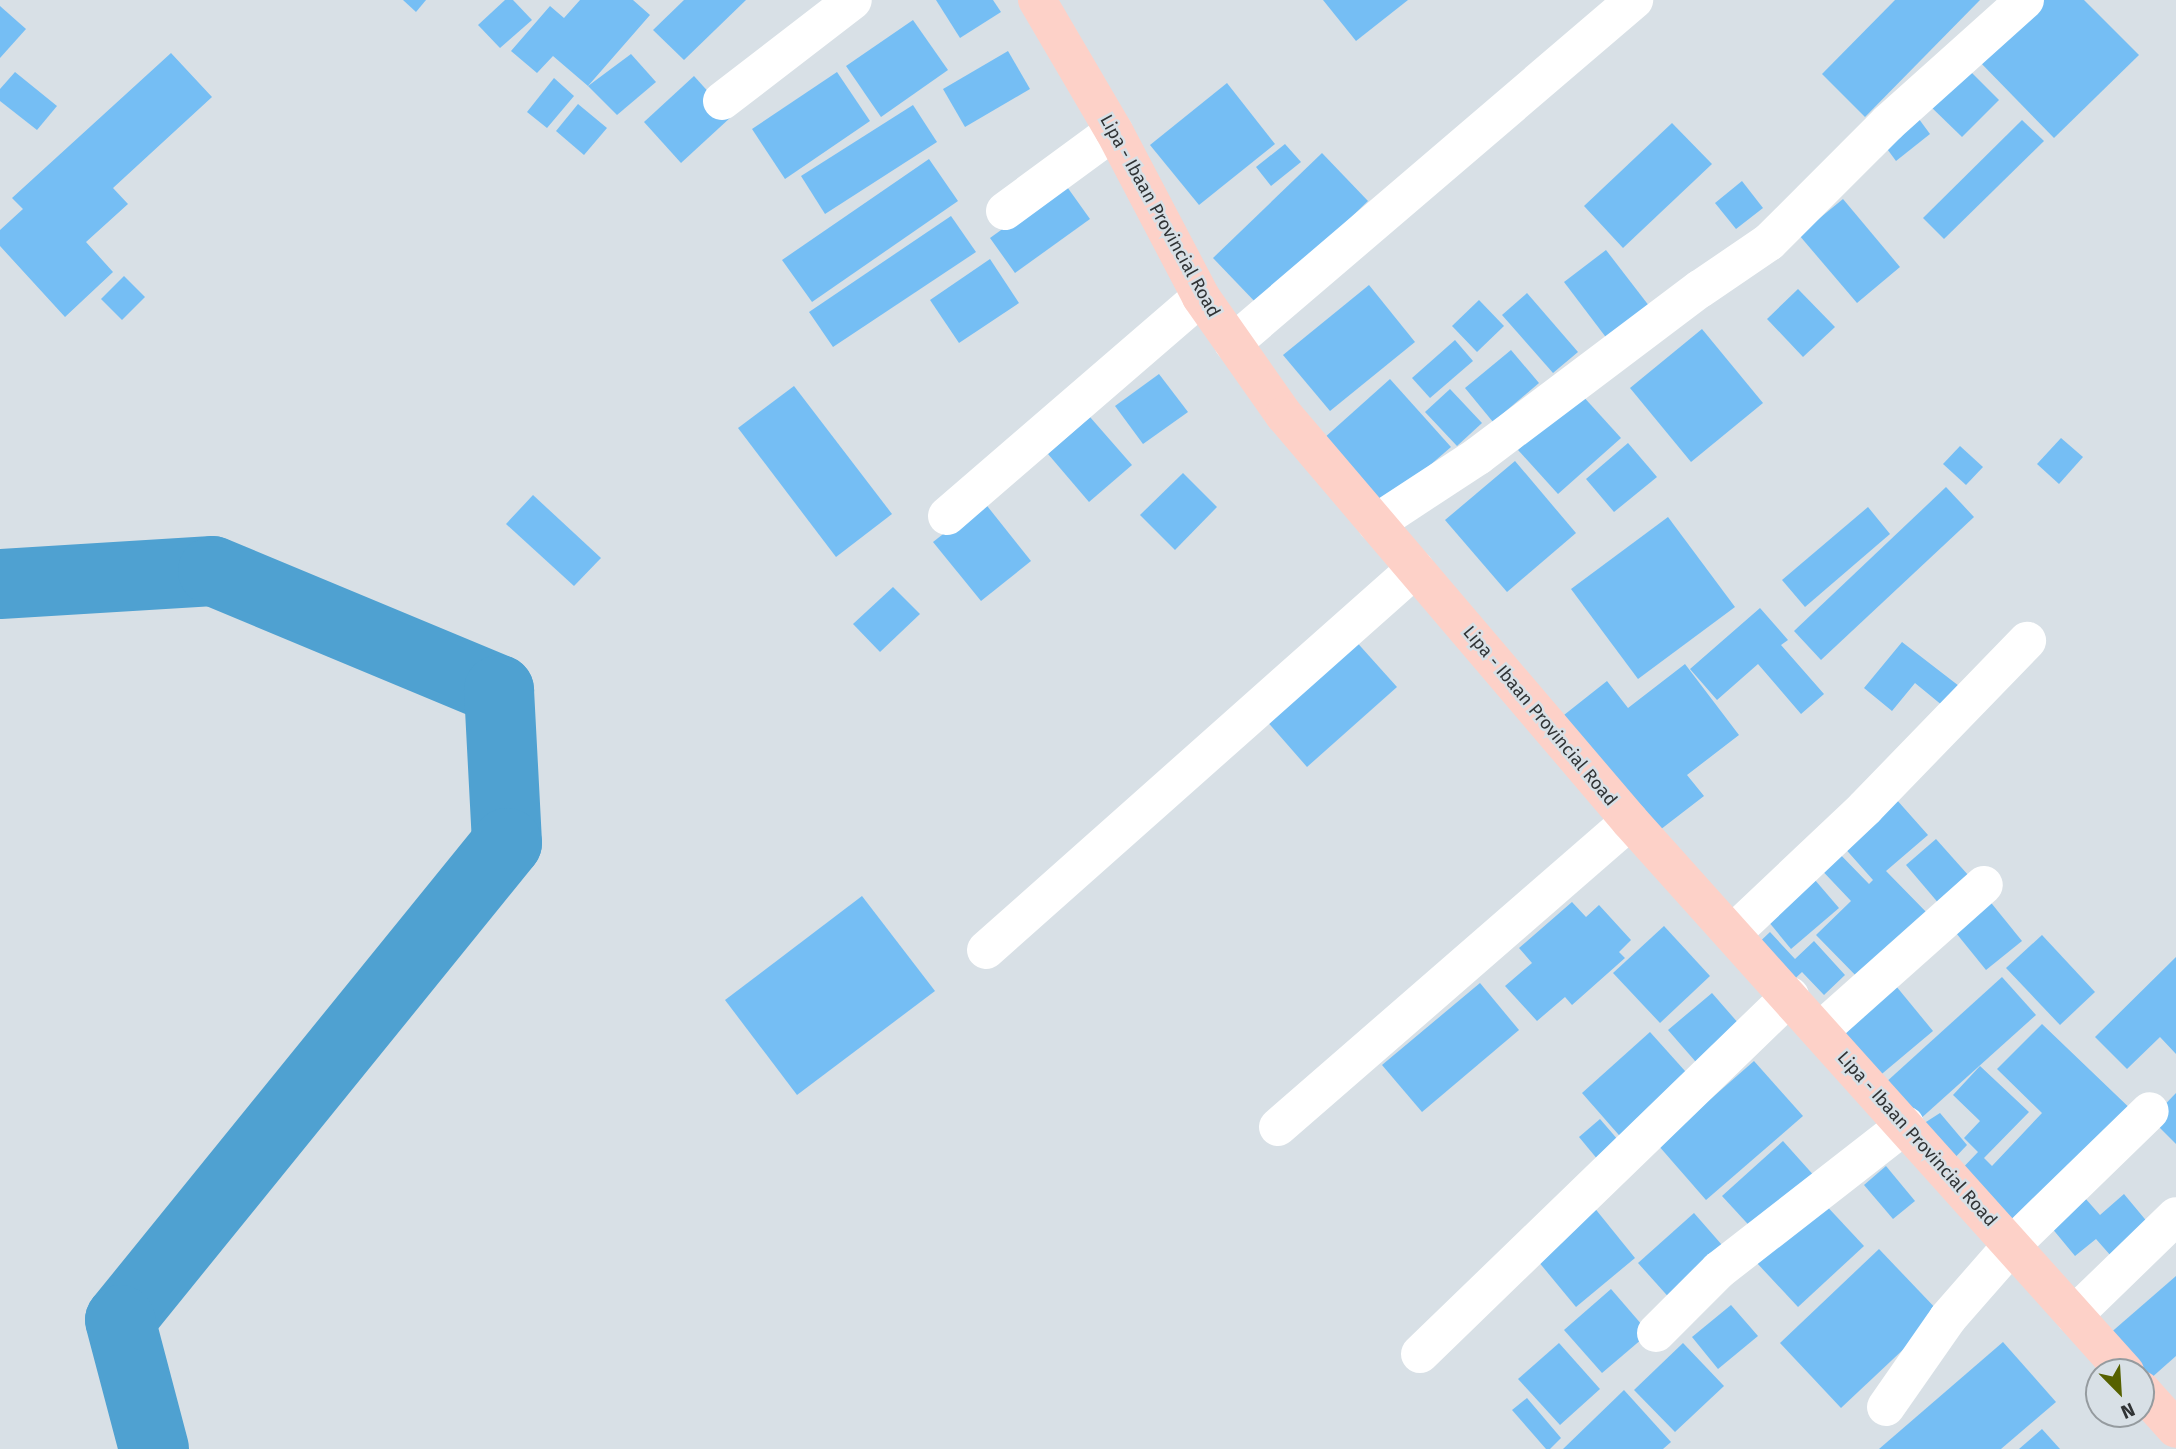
<!DOCTYPE html>
<style>
body{margin:0}
#map{position:relative;width:2176px;height:1449px;overflow:hidden;background:#d8e0e6;font-family:"Fira Sans",sans-serif}
div>[style]{position:absolute}
.river>*{height:70px;margin:-35px;padding:0 35px;transform-origin:35px;border-radius:35px;background:#4fa1d1}
.building>*{inset:0;background:#75bef4}
.minor>*{height:38px;margin:-19px;padding:0 19px;transform-origin:19px;border-radius:19px;background:#fff}
.major>*{height:38px;margin:-19px;padding:0 19px;transform-origin:19px;border-radius:19px;background:#fdd1c8}
span{translate:-50% -50%;white-space:nowrap;text-align:center;line-height:1.15;-webkit-text-stroke:5px #d8e0e6;paint-order:stroke}
.street-label{font-size:18px;color:#303335}
.north{position:absolute;left:2085px;top:1358px;width:70px;height:70px;box-sizing:border-box;background:#d8e0e6;border:2px solid #959b9f;border-radius:50%;rotate:156deg;font-size:19px;font-weight:700;line-height:28px;text-align:center;color:#303335}
.north::after{content:'';display:block;margin:auto;width:24px;height:32px;background:#566100;clip-path:polygon(50% 0,100% 100%,50% 72%,0 100%)}
</style>
<div id="map">
<div class="river">
<i style="left:0;top:584px;width:213px;rotate:-3.5deg"></i>
<i style="left:213px;top:571px;width:310px;rotate:22.6deg"></i>
<i style="left:499px;top:690px;width:153px;rotate:87deg"></i>
<i style="left:507px;top:843px;width:614px;rotate:129.05deg"></i>
<i style="left:120px;top:1320px;width:133px;rotate:75.2deg"></i>
</div>
<div class="building">
<i style="clip-path:polygon(403px 0,426px 0,416px 12px)"></i>
<i style="clip-path:polygon(505px 0,513px 0,532px 20px,500px 48px,478px 25px)"></i>
<i style="clip-path:polygon(580px 0,633px 0,650px 15px,588px 86px,553px 56px,537px 73px,511px 51px,550px 6px,564px 18px)"></i>
<i style="clip-path:polygon(684px 0,746px 0,684px 60px,653px 30px)"></i>
<i style="clip-path:polygon(936px 0,993px 0,1001px 12px,960px 38px)"></i>
<i style="clip-path:polygon(1323px 0,1408px 0,1356px 41px)"></i>
<i style="clip-path:polygon(1895px 0,1980px 0,1865px 117px,1822px 74px)"></i>
<i style="clip-path:polygon(2039px 0,2084px 0,2139px 55px,2054px 138px,1978px 60px)"></i>
<i style="clip-path:polygon(0 6px,26px 29px,0 58px)"></i>
<i style="clip-path:polygon(913px 20px,948px 70px,881px 117px,846px 66px)"></i>
<i style="clip-path:polygon(1008px 51px,1030px 89px,965px 127px,943px 89px)"></i>
<i style="clip-path:polygon(171px 53px,212px 97px,113px 188px,128px 204px,86px 242px,113px 272px,65px 317px,0 246px,0 230px,23px 209px,12px 198px)"></i>
<i style="clip-path:polygon(631px 54px,656px 82px,617px 115px,588px 86px)"></i>
<i style="clip-path:polygon(1965px 66px,1999px 100px,1962px 137px,1927px 103px)"></i>
<i style="clip-path:polygon(15px 72px,57px 106px,37px 130px,0 101px,0 89px)"></i>
<i style="clip-path:polygon(837px 72px,870px 121px,785px 179px,752px 129px)"></i>
<i style="clip-path:polygon(694px 76px,731px 117px,681px 163px,644px 122px)"></i>
<i style="clip-path:polygon(554px 78px,574px 96px,547px 128px,527px 112px)"></i>
<i style="clip-path:polygon(1227px 83px,1275px 144px,1199px 205px,1150px 145px)"></i>
<i style="clip-path:polygon(578px 104px,607px 128px,584px 155px,556px 131px)"></i>
<i style="clip-path:polygon(913px 105px,937px 142px,825px 214px,801px 176px)"></i>
<i style="clip-path:polygon(1916px 115px,1930px 134px,1896px 161px,1882px 142px)"></i>
<i style="clip-path:polygon(2022px 120px,2044px 141px,1944px 239px,1923px 218px)"></i>
<i style="clip-path:polygon(1672px 123px,1712px 164px,1623px 248px,1584px 206px)"></i>
<i style="clip-path:polygon(1285px 144px,1301px 162px,1271px 186px,1256px 167px)"></i>
<i style="clip-path:polygon(1322px 153px,1368px 201px,1259px 306px,1213px 258px)"></i>
<i style="clip-path:polygon(929px 159px,958px 201px,812px 302px,782px 260px)"></i>
<i style="clip-path:polygon(1742px 181px,1763px 208px,1736px 229px,1715px 203px)"></i>
<i style="clip-path:polygon(1065px 184px,1090px 219px,1015px 273px,990px 238px)"></i>
<i style="clip-path:polygon(1843px 199px,1900px 267px,1857px 303px,1799px 235px)"></i>
<i style="clip-path:polygon(951px 216px,976px 252px,833px 347px,809px 312px)"></i>
<i style="clip-path:polygon(1606px 250px,1653px 311px,1611px 344px,1564px 282px)"></i>
<i style="clip-path:polygon(990px 259px,1019px 303px,959px 343px,930px 300px)"></i>
<i style="clip-path:polygon(124px 276px,145px 297px,122px 320px,101px 299px)"></i>
<i style="clip-path:polygon(1369px 285px,1415px 342px,1330px 411px,1283px 355px)"></i>
<i style="clip-path:polygon(1798px 289px,1835px 327px,1803px 357px,1767px 319px)"></i>
<i style="clip-path:polygon(1527px 293px,1578px 352px,1553px 373px,1502px 315px)"></i>
<i style="clip-path:polygon(1479px 300px,1504px 326px,1477px 352px,1452px 326px)"></i>
<i style="clip-path:polygon(1702px 329px,1763px 403px,1691px 462px,1630px 388px)"></i>
<i style="clip-path:polygon(1455px 340px,1473px 361px,1430px 398px,1412px 378px)"></i>
<i style="clip-path:polygon(1511px 350px,1539px 383px,1493px 422px,1465px 388px)"></i>
<i style="clip-path:polygon(1159px 374px,1188px 412px,1143px 444px,1115px 406px)"></i>
<i style="clip-path:polygon(1390px 379px,1451px 447px,1383px 506px,1323px 439px)"></i>
<i style="clip-path:polygon(794px 386px,892px 514px,836px 557px,738px 428px)"></i>
<i style="clip-path:polygon(1450px 389px,1482px 423px,1457px 446px,1425px 412px)"></i>
<i style="clip-path:polygon(1581px 394px,1621px 438px,1558px 494px,1518px 450px)"></i>
<i style="clip-path:polygon(1090px 417px,1132px 465px,1089px 502px,1048px 454px)"></i>
<i style="clip-path:polygon(2061px 438px,2083px 457px,2059px 484px,2037px 464px)"></i>
<i style="clip-path:polygon(1628px 443px,1657px 477px,1614px 512px,1586px 479px)"></i>
<i style="clip-path:polygon(1960px 446px,1983px 467px,1966px 485px,1943px 464px)"></i>
<i style="clip-path:polygon(1515px 461px,1576px 533px,1507px 592px,1445px 520px)"></i>
<i style="clip-path:polygon(1183px 473px,1217px 507px,1175px 550px,1140px 515px)"></i>
<i style="clip-path:polygon(1946px 487px,1974px 517px,1821px 660px,1794px 631px)"></i>
<i style="clip-path:polygon(533px 495px,601px 558px,574px 586px,506px 524px)"></i>
<i style="clip-path:polygon(984px 502px,1031px 561px,981px 601px,933px 542px)"></i>
<i style="clip-path:polygon(1868px 507px,1890px 534px,1805px 607px,1782px 580px)"></i>
<i style="clip-path:polygon(1668px 517px,1735px 607px,1638px 679px,1571px 589px)"></i>
<i style="clip-path:polygon(893px 587px,920px 614px,880px 652px,853px 624px)"></i>
<i style="clip-path:polygon(1760px 608px,1788px 640px,1781px 645px,1824px 694px,1801px 714px,1758px 664px,1717px 700px,1690px 669px)"></i>
<i style="clip-path:polygon(1353px 638px,1397px 687px,1307px 767px,1264px 718px)"></i>
<i style="clip-path:polygon(1902px 642px,1959px 686px,1943px 706px,1915px 683px,1892px 711px,1864px 688px)"></i>
<i style="clip-path:polygon(1685px 664px,1739px 735px,1687px 775px,1704px 796px,1656px 833px,1564px 715px,1607px 681px,1628px 708px)"></i>
<i style="clip-path:polygon(1896px 799px,1928px 835px,1886px 871px,1932px 918px,1864px 984px,1816px 935px,1851px 901px,1814px 862px,1832px 846px,1869px 884px,1873px 880px,1842px 845px)"></i>
<i style="clip-path:polygon(1936px 839px,1977px 885px,1946px 912px,1906px 865px)"></i>
<i style="clip-path:polygon(1815px 880px,1839px 908px,1791px 949px,1768px 921px)"></i>
<i style="clip-path:polygon(862px 896px,935px 991px,797px 1095px,725px 1000px)"></i>
<i style="clip-path:polygon(1988px 899px,2022px 941px,1986px 970px,1952px 928px)"></i>
<i style="clip-path:polygon(1572px 902px,1586px 917px,1599px 905px,1631px 940px,1619px 952px,1625px 958px,1572px 1005px,1565px 997px,1537px 1021px,1505px 986px,1532px 963px,1519px 948px)"></i>
<i style="clip-path:polygon(1664px 926px,1710px 976px,1660px 1023px,1613px 973px)"></i>
<i style="clip-path:polygon(1770px 932px,1795px 959px,1814px 941px,1845px 975px,1824px 995px,1802px 972px,1785px 988px,1750px 951px)"></i>
<i style="clip-path:polygon(2042px 935px,2095px 992px,2060px 1025px,2006px 968px)"></i>
<i style="clip-path:polygon(2176px 957px,2176px 1054px,2160px 1037px,2127px 1069px,2095px 1037px)"></i>
<i style="clip-path:polygon(2002px 977px,2036px 1015px,1918px 1121px,1884px 1084px)"></i>
<i style="clip-path:polygon(1480px 983px,1519px 1030px,1422px 1112px,1382px 1065px)"></i>
<i style="clip-path:polygon(1896px 986px,1933px 1031px,1871px 1083px,1833px 1038px)"></i>
<i style="clip-path:polygon(1712px 993px,1746px 1032px,1702px 1069px,1668px 1030px)"></i>
<i style="clip-path:polygon(2042px 1024px,2138px 1116px,2014px 1233px,1955px 1176px,1978px 1152px,1964px 1138px,1980px 1121px,1953px 1095px,1980px 1066px,2029px 1112px,1984px 1158px,1992px 1166px,2042px 1113px,1997px 1069px)"></i>
<i style="clip-path:polygon(1650px 1032px,1694px 1081px,1625px 1142px,1582px 1093px)"></i>
<i style="clip-path:polygon(1754px 1061px,1803px 1116px,1706px 1200px,1658px 1145px)"></i>
<i style="clip-path:polygon(2176px 1093px,2176px 1144px,2151px 1119px)"></i>
<i style="clip-path:polygon(1940px 1113px,1967px 1145px,1949px 1164px,1915px 1129px)"></i>
<i style="clip-path:polygon(1600px 1119px,1625px 1148px,1603px 1166px,1579px 1137px)"></i>
<i style="clip-path:polygon(1783px 1141px,1817px 1179px,1757px 1234px,1722px 1196px)"></i>
<i style="clip-path:polygon(1886px 1166px,1915px 1201px,1893px 1219px,1864px 1185px)"></i>
<i style="clip-path:polygon(2124px 1194px,2149px 1224px,2111px 1256px,2096px 1239px,2075px 1256px,2051px 1227px,2085px 1198px,2100px 1215px)"></i>
<i style="clip-path:polygon(1822px 1201px,1864px 1246px,1798px 1307px,1756px 1262px)"></i>
<i style="clip-path:polygon(1593px 1206px,1635px 1258px,1576px 1307px,1533px 1255px)"></i>
<i style="clip-path:polygon(1694px 1213px,1729px 1253px,1673px 1302px,1638px 1263px)"></i>
<i style="clip-path:polygon(1879px 1249px,1941px 1314px,1841px 1408px,1780px 1343px)"></i>
<i style="clip-path:polygon(2176px 1276px,2176px 1356px,2141px 1387px,2100px 1342px)"></i>
<i style="clip-path:polygon(1611px 1289px,1649px 1333px,1602px 1373px,1564px 1330px)"></i>
<i style="clip-path:polygon(1731px 1305px,1758px 1336px,1718px 1369px,1692px 1337px)"></i>
<i style="clip-path:polygon(2003px 1342px,2056px 1402px,2001px 1449px,1879px 1449px)"></i>
<i style="clip-path:polygon(1559px 1343px,1600px 1389px,1560px 1425px,1518px 1379px)"></i>
<i style="clip-path:polygon(1683px 1343px,1724px 1386px,1675px 1432px,1634px 1390px)"></i>
<i style="clip-path:polygon(1624px 1390px,1671px 1442px,1663px 1449px,1563px 1449px)"></i>
<i style="clip-path:polygon(1527px 1398px,1561px 1438px,1550px 1449px,1546px 1449px,1512px 1410px)"></i>
<i style="clip-path:polygon(2042px 1429px,2060px 1449px,2019px 1449px)"></i>
</div>
<div class="minor">
<i style="left:722px;top:101px;width:165px;rotate:-37.6deg"></i>
<i style="left:1005px;top:211px;width:135px;rotate:-36.3deg"></i>
<i style="left:1233px;top:343px;width:528px;rotate:-40.54deg"></i>
<i style="left:947px;top:516px;width:335px;rotate:-40.8deg"></i>
<i style="left:1376px;top:523px;width:122px;rotate:-33.3deg"></i>
<i style="left:1478px;top:456px;width:278px;rotate:-37deg"></i>
<i style="left:1700px;top:289px;width:83px;rotate:-34.3deg"></i>
<i style="left:1769px;top:242px;width:168px;rotate:-45deg"></i>
<i style="left:1888px;top:123px;width:184px;rotate:-41.9deg"></i>
<i style="left:1733px;top:933px;width:182px;rotate:-43.4deg"></i>
<i style="left:1865px;top:808px;width:233px;rotate:-45.9deg"></i>
<i style="left:986px;top:950px;width:574px;rotate:-41.61deg"></i>
<i style="left:1821px;top:1030px;width:218px;rotate:-41.7deg"></i>
<i style="left:1278px;top:1127px;width:466px;rotate:-41deg"></i>
<i style="left:2074px;top:1315px;width:142px;rotate:-44.1deg"></i>
<i style="left:1656px;top:1333px;width:89px;rotate:-45deg"></i>
<i style="left:1719px;top:1270px;width:236px;rotate:-37.9deg"></i>
<i style="left:1420px;top:1354px;width:515px;rotate:-44.06deg"></i>
<i style="left:1886px;top:1407px;width:108px;rotate:-55.1deg"></i>
<i style="left:1948px;top:1318px;width:97px;rotate:-48.8deg"></i>
<i style="left:2012px;top:1245px;width:192px;rotate:-44.2deg"></i>
</div>
<div class="major">
<i style="left:1037px;top:0;width:152px;rotate:59.6deg"></i>
<i style="left:1114px;top:131px;width:187px;rotate:62.3deg"></i>
<i style="left:1201px;top:297px;width:144px;rotate:54.9deg"></i>
<i style="left:1284px;top:415px;width:533px;rotate:49.56deg"></i>
<i style="left:1630px;top:821px;width:741px;rotate:48.06deg"></i>
<i style="left:2141px;top:1390px;width:52px;rotate:48.1deg"></i>
</div>
<div class="street-label">
<span style="left:1160px;top:216px;rotate:61deg">Lipa - Ibaan Provincial Road</span>
<span style="left:1540px;top:716px;rotate:50deg">Lipa - Ibaan Provincial Road</span>
<span style="left:1917px;top:1139px;rotate:48deg">Lipa - Ibaan Provincial Road</span>
</div>
<div class="north">N</div>
</div>
